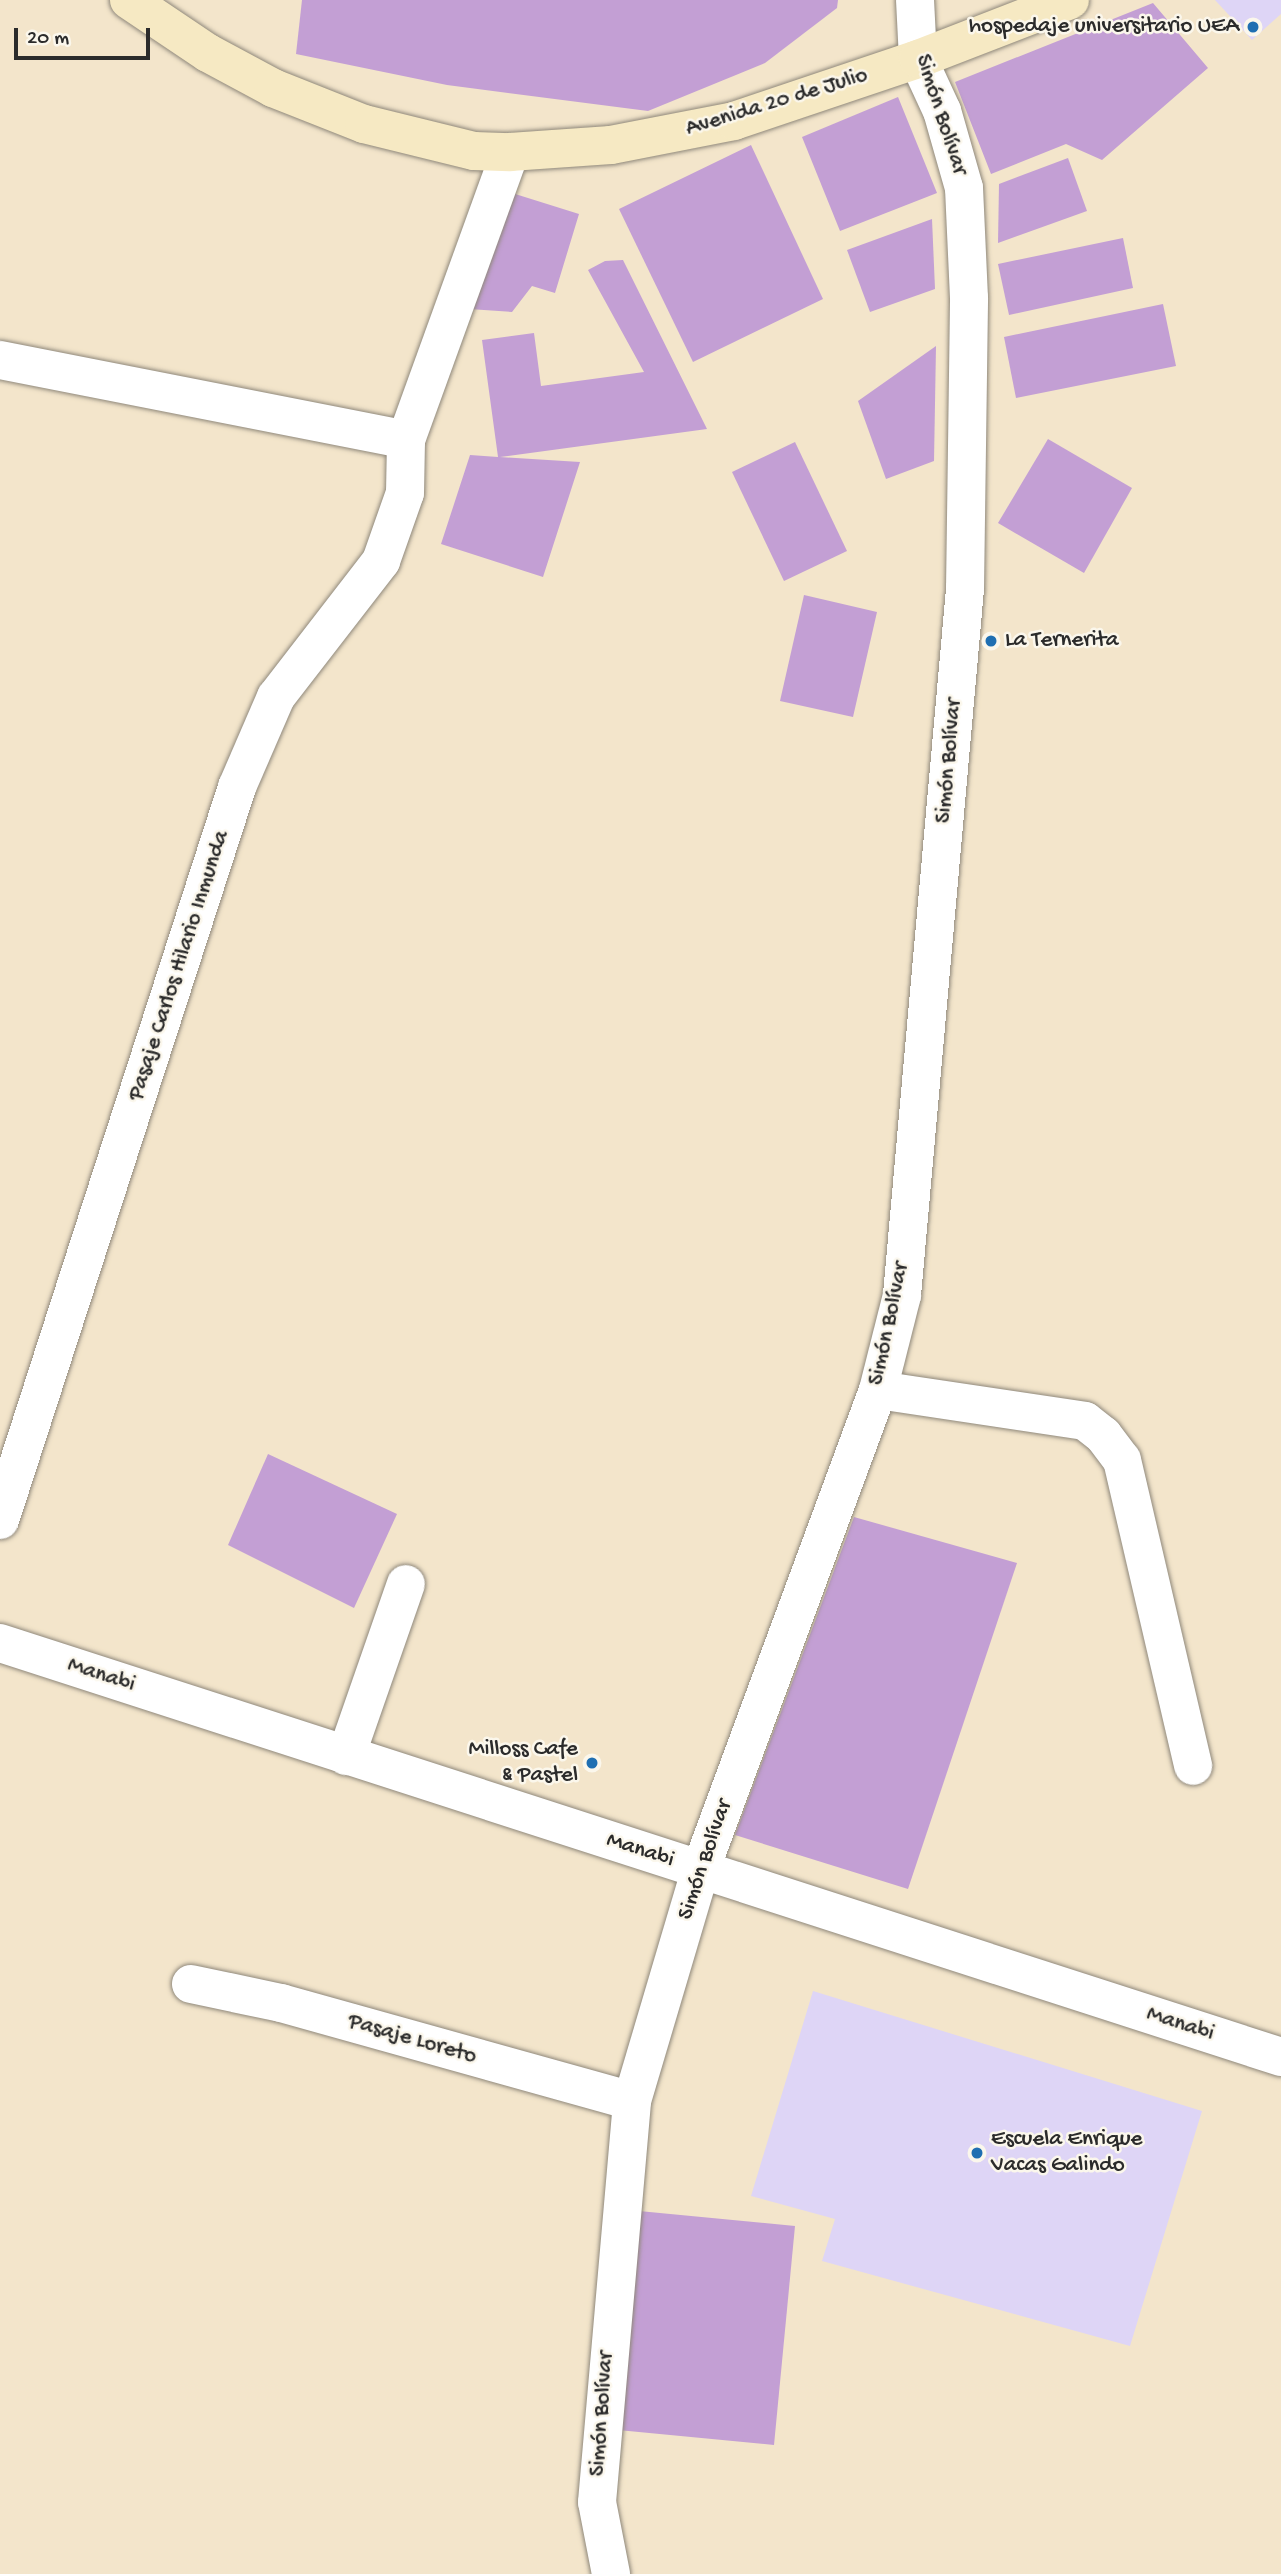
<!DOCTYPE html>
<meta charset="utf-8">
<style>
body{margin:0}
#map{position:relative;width:1281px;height:2574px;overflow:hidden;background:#f3e5cb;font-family:"Gochi Hand",sans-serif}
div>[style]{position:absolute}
.built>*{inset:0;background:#ded5f6}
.building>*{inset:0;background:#c39fd4}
.roads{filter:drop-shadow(0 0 2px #8f887b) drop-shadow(0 0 2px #8f887b)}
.minor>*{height:38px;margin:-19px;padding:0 19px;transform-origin:19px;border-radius:19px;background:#fff}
.secondary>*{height:38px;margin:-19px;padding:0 19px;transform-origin:19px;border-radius:19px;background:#f6e9c3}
.dots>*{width:19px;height:19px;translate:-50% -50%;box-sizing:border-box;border:4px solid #fbf7ec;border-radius:50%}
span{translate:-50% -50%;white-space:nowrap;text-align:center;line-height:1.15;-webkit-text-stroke:5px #fbf7ec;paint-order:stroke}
.poi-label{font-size:23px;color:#2b2b2b}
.right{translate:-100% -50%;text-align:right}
.left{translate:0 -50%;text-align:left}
.street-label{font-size:23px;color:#2b2b2b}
.scale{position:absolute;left:14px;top:28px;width:136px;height:32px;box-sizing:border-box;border:4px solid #2b2b2b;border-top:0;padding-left:9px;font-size:21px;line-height:24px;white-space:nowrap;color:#2b2b2b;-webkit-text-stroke:5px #fbf7ec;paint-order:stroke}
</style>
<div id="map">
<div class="built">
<i style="clip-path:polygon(1215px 0,1281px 0,1281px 14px,1252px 40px)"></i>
<i style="clip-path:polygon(813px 1991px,1202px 2111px,1130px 2346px,822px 2261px,835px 2219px,751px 2196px)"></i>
</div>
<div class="building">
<i style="clip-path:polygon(302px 0,838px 0,837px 8px,765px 63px,648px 111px,447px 85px,296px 54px)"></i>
<i style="clip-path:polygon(1153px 3px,1208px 68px,1102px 160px,1066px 144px,991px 174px,955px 82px)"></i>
<i style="clip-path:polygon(898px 97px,937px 193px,840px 231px,802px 137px)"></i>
<i style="clip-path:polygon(751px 145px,823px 299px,693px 362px,619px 209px)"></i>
<i style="clip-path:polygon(1068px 158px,1087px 211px,998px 243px,999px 184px)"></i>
<i style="clip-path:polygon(506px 191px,579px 214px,555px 293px,532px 286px,512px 312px,469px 309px)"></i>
<i style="clip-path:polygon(932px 219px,935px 289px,870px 312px,847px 250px)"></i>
<i style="clip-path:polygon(1123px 238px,1133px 288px,1009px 315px,998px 264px)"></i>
<i style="clip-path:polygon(623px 260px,707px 429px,500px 457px,580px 462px,543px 577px,441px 544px,470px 455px,498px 457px,482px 340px,534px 333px,541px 386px,644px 372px,588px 270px,605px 261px)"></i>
<i style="clip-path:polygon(1163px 304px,1176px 366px,1016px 398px,1004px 337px)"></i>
<i style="clip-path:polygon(936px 346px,934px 461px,886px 479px,858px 401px)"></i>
<i style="clip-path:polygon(1048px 439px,1132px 488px,1084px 573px,998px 523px)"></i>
<i style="clip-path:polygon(795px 442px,847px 551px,784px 581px,732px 472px)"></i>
<i style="clip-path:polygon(804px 595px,877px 612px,853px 717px,780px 701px)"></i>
<i style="clip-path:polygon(268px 1454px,397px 1514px,354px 1608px,228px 1545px)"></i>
<i style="clip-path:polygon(854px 1517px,1017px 1563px,908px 1889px,735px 1835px)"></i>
<i style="clip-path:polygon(639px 2211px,795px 2226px,774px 2445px,618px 2430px)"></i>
</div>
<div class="roads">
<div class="minor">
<i style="left:0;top:360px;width:414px;rotate:11.1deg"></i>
<i style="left:406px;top:440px;width:306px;rotate:-70.1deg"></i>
<i style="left:878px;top:1390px;width:209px;rotate:8.5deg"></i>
<i style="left:1085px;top:1421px;width:23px;rotate:38deg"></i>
<i style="left:1103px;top:1435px;width:31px;rotate:53deg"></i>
<i style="left:1122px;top:1460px;width:314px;rotate:76.9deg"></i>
<i style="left:0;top:1520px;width:770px;rotate:-72.08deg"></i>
<i style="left:237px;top:787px;width:98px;rotate:-66.6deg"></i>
<i style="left:276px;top:697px;width:172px;rotate:-52.3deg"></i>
<i style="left:381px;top:561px;width:72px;rotate:-70.6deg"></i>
<i style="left:405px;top:493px;width:53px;rotate:-88.9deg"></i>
<i style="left:0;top:1643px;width:1346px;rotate:17.91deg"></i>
<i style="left:346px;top:1756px;width:182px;rotate:-70.8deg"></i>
<i style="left:191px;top:1984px;width:92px;rotate:11.9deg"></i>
<i style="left:281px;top:2003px;width:364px;rotate:15.6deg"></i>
<i style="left:611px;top:2574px;width:73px;rotate:-101deg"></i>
<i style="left:597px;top:2502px;width:403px;rotate:-85deg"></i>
<i style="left:632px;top:2101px;width:240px;rotate:-73.5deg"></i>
<i style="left:700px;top:1871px;width:513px;rotate:-69.69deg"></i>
<i style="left:878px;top:1390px;width:98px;rotate:-75.8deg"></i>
<i style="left:902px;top:1295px;width:709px;rotate:-84.9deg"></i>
<i style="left:965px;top:589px;width:291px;rotate:-89.2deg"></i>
<i style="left:969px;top:298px;width:110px;rotate:-92.6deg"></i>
<i style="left:964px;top:188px;width:80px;rotate:-105.9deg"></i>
<i style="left:942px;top:111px;width:57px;rotate:-114.8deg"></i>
<i style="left:918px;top:59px;width:59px;rotate:-92.9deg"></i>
</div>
<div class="secondary">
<i style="left:129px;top:0;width:95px;rotate:33.9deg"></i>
<i style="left:208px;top:53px;width:74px;rotate:28.3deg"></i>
<i style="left:273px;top:88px;width:98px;rotate:21.6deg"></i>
<i style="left:364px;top:124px;width:113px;rotate:13.8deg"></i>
<i style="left:474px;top:151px;width:36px;rotate:2deg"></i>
<i style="left:510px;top:152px;width:101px;rotate:-4deg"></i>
<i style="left:611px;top:145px;width:125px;rotate:-11deg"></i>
<i style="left:734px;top:121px;width:194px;rotate:-18.6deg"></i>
<i style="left:918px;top:59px;width:163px;rotate:-21.2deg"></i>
</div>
</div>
<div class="dots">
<i style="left:1253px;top:27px;background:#1f6fb2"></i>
<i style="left:991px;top:641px;background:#1f6fb2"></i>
<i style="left:592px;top:1763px;background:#1f6fb2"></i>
<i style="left:977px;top:2153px;background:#1f6fb2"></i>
</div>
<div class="poi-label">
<span class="right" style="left:1239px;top:27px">hospedaje universitario UEA</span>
<span class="left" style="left:1005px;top:641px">La Ternerita</span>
<span class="right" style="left:578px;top:1763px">Milloss Cafe<br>&amp; Pastel</span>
<span class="left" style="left:991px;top:2153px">Escuela Enrique<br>Vacas Galindo</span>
</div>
<div class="street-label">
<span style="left:777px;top:103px;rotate:-17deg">Avenida 20 de Julio</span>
<span style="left:940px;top:115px;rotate:72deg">Simón Bolívar</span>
<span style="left:950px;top:761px;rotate:-85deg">Simón Bolívar</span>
<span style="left:180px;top:966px;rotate:-72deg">Pasaje Carlos Hilario Inmunda</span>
<span style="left:890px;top:1324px;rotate:-78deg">Simón Bolívar</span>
<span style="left:101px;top:1676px;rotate:18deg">Manabi</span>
<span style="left:640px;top:1851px;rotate:18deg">Manabi</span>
<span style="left:706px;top:1860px;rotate:-71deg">Simón Bolívar</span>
<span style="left:1180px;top:2025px;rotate:18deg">Manabi</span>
<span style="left:412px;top:2040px;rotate:16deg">Pasaje Loreto</span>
<span style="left:603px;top:2414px;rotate:-86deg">Simón Bolívar</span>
</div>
<div class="scale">20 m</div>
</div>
